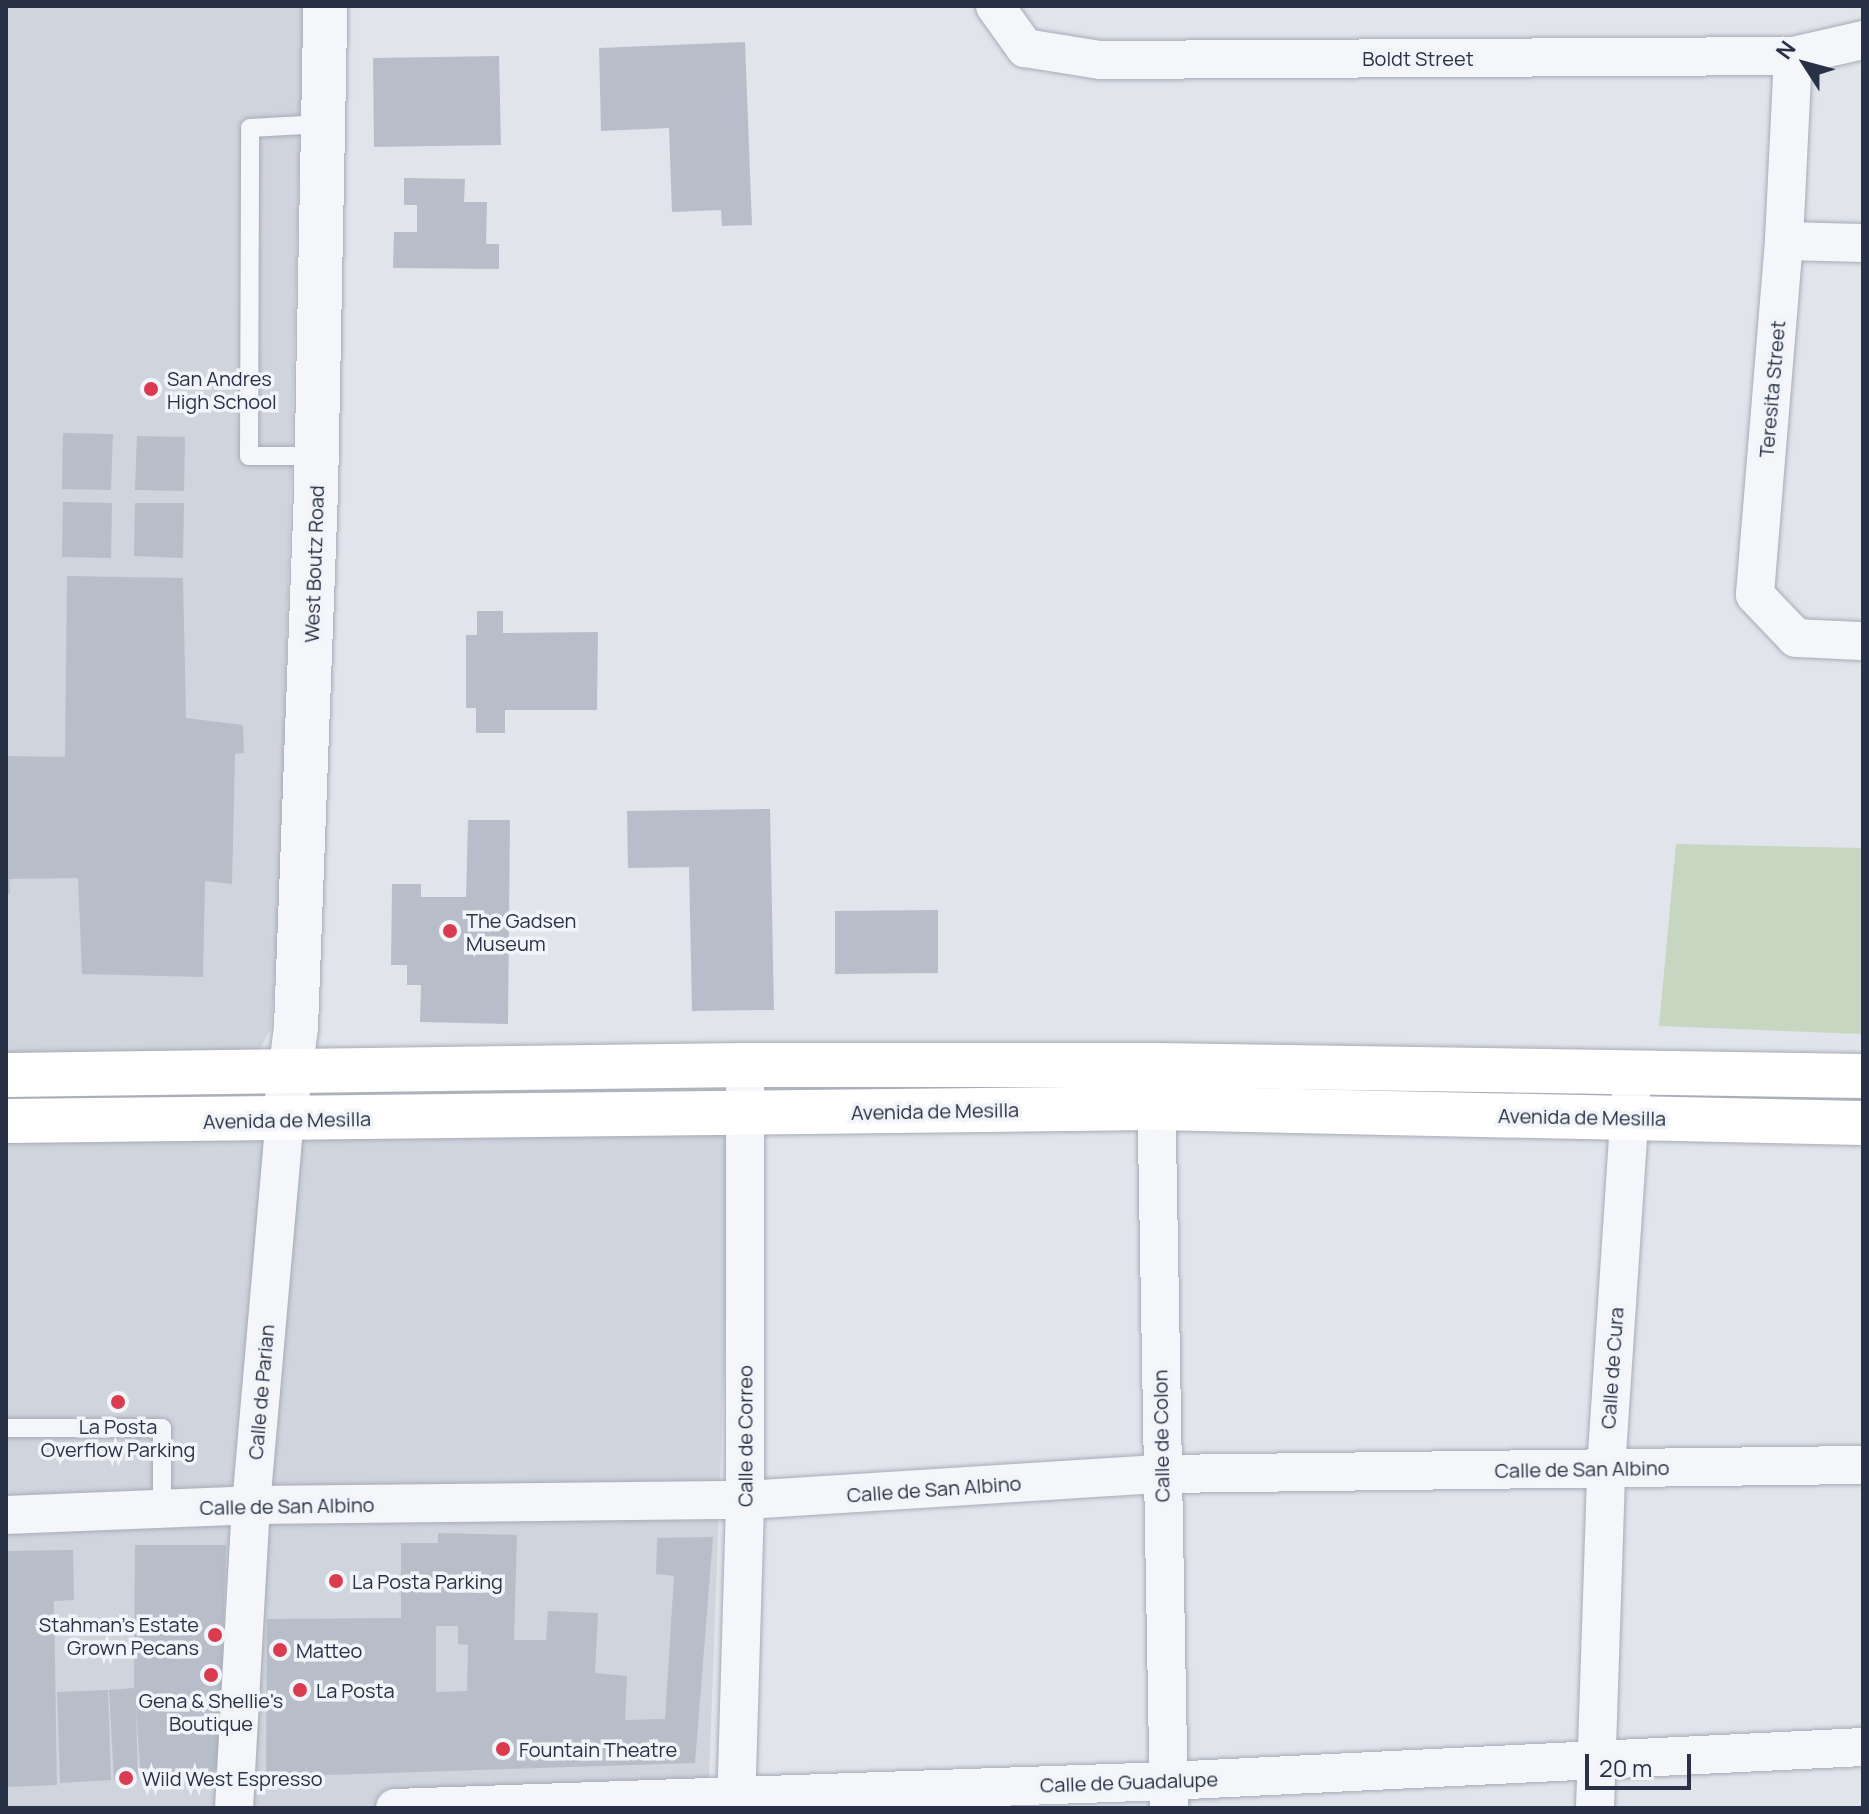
<!DOCTYPE html>
<style>
body{margin:0}
#map{position:relative;width:1869px;height:1814px;overflow:hidden;background:#e1e5eb;font-family:Manrope,sans-serif}
div>[style]{position:absolute}
.built>*{inset:0;background:#cfd4dd}
.green>*{inset:0;background:#c6d6c1}
.building>*{inset:0;background:#b8bec9}
.roads{filter:drop-shadow(0 0 2px #a6abb6) drop-shadow(0 0 2px #a6abb6)}
.service>*{height:18px;margin:-9px;padding:0 9px;transform-origin:9px;border-radius:9px;background:#f4f6f9}
.minor>*{height:38px;margin:-19px;padding:0 19px;transform-origin:19px;border-radius:19px;background:#f4f6f9}
.tertiary>*{height:44px;margin:-22px;padding:0 22px;transform-origin:22px;border-radius:22px;background:#f4f6f9}
.secondary>*{height:44px;margin:-22px;padding:0 22px;transform-origin:22px;border-radius:22px;background:#fff}
.dots>*{width:22px;height:22px;translate:-50% -50%;box-sizing:border-box;border:4px solid #f1f4f8;border-radius:50%}
span{translate:-50% -50%;white-space:nowrap;text-align:center;line-height:1.15;-webkit-text-stroke:7px #f1f4f8;paint-order:stroke}
.street-label{font-size:20px;color:#283145}
.poi-label{font-size:20px;color:#283145}
.left{translate:0 -50%;text-align:left}
.right{translate:-100% -50%;text-align:right}
.frame{position:absolute;inset:0;border:8px solid #283145;pointer-events:none}
.north{position:absolute;left:1765px;top:24px;width:80px;height:80px;-webkit-text-stroke:6px #f1f4f8;paint-order:stroke;rotate:306deg;font-size:22px;font-weight:700;line-height:32px;text-align:center;color:#283145}
.north::after{content:'';display:block;margin:auto;width:28px;height:36px;background:#283145;clip-path:polygon(50% 0,100% 100%,50% 72%,0 100%)}
.scale{position:absolute;left:1585px;top:1754px;width:106px;height:36px;box-sizing:border-box;border:4px solid #283145;border-top:0;padding-left:10px;font-size:24px;line-height:28px;white-space:nowrap;color:#283145;-webkit-text-stroke:6px #f1f4f8;paint-order:stroke}
</style>
<div id="map">
<div class="built">
<i style="clip-path:polygon(6px 6px,303px 6px,280px 896px,271px 1028px,261px 1047px,240px 1062px,6px 1061px)"></i>
<i style="clip-path:polygon(733px 1125px,708px 1808px,6px 1808px,6px 1130px)"></i>
</div>
<div class="green">
<i style="clip-path:polygon(1676px 844px,1863px 848px,1863px 1034px,1659px 1026px)"></i>
</div>
<div class="building">
<i style="clip-path:polygon(745px 42px,752px 225px,722px 226px,721px 210px,672px 212px,669px 128px,601px 131px,599px 48px)"></i>
<i style="clip-path:polygon(499px 56px,501px 145px,374px 147px,373px 58px)"></i>
<i style="clip-path:polygon(404px 178px,465px 179px,464px 202px,487px 202px,486px 244px,499px 244px,499px 269px,393px 268px,394px 232px,417px 232px,417px 205px,404px 205px)"></i>
<i style="clip-path:polygon(63px 433px,113px 434px,111px 490px,62px 489px)"></i>
<i style="clip-path:polygon(137px 436px,185px 437px,184px 491px,135px 490px)"></i>
<i style="clip-path:polygon(63px 502px,112px 503px,111px 558px,62px 557px)"></i>
<i style="clip-path:polygon(135px 503px,184px 503px,183px 558px,134px 556px)"></i>
<i style="clip-path:polygon(67px 576px,183px 578px,186px 718px,243px 725px,244px 753px,235px 754px,232px 884px,205px 881px,203px 977px,82px 974px,78px 878px,9px 879px,10px 894px,6px 894px,6px 756px,65px 757px)"></i>
<i style="clip-path:polygon(477px 611px,503px 611px,503px 633px,598px 632px,597px 710px,505px 710px,505px 733px,476px 733px,476px 708px,466px 708px,466px 635px,477px 635px)"></i>
<i style="clip-path:polygon(770px 809px,774px 1010px,692px 1011px,689px 867px,628px 868px,627px 811px)"></i>
<i style="clip-path:polygon(468px 820px,510px 820px,508px 1024px,420px 1022px,421px 985px,407px 985px,407px 965px,391px 965px,392px 884px,421px 884px,421px 897px,466px 897px)"></i>
<i style="clip-path:polygon(938px 910px,938px 973px,835px 974px,835px 911px)"></i>
<i style="clip-path:polygon(evenodd,438px 1533px,517px 1535px,514px 1640px,546px 1640px,548px 1611px,598px 1613px,595px 1673px,627px 1676px,625px 1720px,665px 1719px,674px 1576px,656px 1574px,657px 1538px,713px 1537px,695px 1763px,266px 1777px,267px 1619px,401px 1618px,401px 1543px,438px 1543px,438px 1533px,436px 1626px,458px 1626px,458px 1644px,468px 1645px,467px 1691px,436px 1692px,436px 1626px)"></i>
<i style="clip-path:polygon(135px 1545px,226px 1545px,219px 1766px,205px 1779px,141px 1779px,136px 1708px,138px 1779px,114px 1781px,109px 1690px,134px 1688px)"></i>
<i style="clip-path:polygon(73px 1550px,74px 1600px,54px 1601px,57px 1785px,6px 1787px,6px 1551px)"></i>
<i style="clip-path:polygon(108px 1690px,111px 1780px,60px 1783px,57px 1692px)"></i>
</div>
<div class="roads">
<div class="service">
<i style="left:317px;top:456px;width:68px;rotate:180deg"></i>
<i style="left:249px;top:456px;width:328px;rotate:-89.8deg"></i>
<i style="left:250px;top:128px;width:73px;rotate:-3.1deg"></i>
<i style="left:6px;top:1428px;width:156px"></i>
<i style="left:162px;top:1428px;width:81px;rotate:90deg"></i>
</div>
<div class="minor">
<i style="left:995px;top:6px;width:52px;rotate:54.5deg"></i>
<i style="left:1025px;top:48px;width:76px;rotate:9.1deg"></i>
<i style="left:1100px;top:60px;width:693px;rotate:-0.33deg"></i>
<i style="left:1793px;top:56px;width:72px;rotate:-12.9deg"></i>
<i style="left:1793px;top:56px;width:185px;rotate:92.8deg"></i>
<i style="left:1784px;top:241px;width:355px;rotate:94.7deg"></i>
<i style="left:1755px;top:595px;width:59px;rotate:46.4deg"></i>
<i style="left:1796px;top:638px;width:67px;rotate:2.6deg"></i>
<i style="left:1784px;top:241px;width:79px;rotate:1.5deg"></i>
<i style="left:1156px;top:1079px;width:729px;rotate:88.98deg"></i>
<i style="left:6px;top:1515px;width:245px;rotate:-2.3deg"></i>
<i style="left:251px;top:1505px;width:494px;rotate:-0.6deg"></i>
<i style="left:745px;top:1500px;width:418px;rotate:-3.6deg"></i>
<i style="left:1162px;top:1474px;width:701px;rotate:-0.74deg"></i>
<i style="left:234px;top:1808px;width:303px;rotate:-86.8deg"></i>
<i style="left:251px;top:1505px;width:386px;rotate:-85deg"></i>
<i style="left:395px;top:1808px;width:773px;rotate:-2deg"></i>
<i style="left:1168px;top:1781px;width:696px;rotate:-2.8deg"></i>
<i style="left:736px;top:1808px;width:308px;rotate:-88.3deg"></i>
<i style="left:745px;top:1500px;width:435px;rotate:-90deg"></i>
<i style="left:1595px;top:1808px;width:339px;rotate:-88.1deg"></i>
<i style="left:1606px;top:1469px;width:382px;rotate:-86.2deg"></i>
</div>
<div class="tertiary">
<i style="left:286px;top:1107px;width:81px;rotate:-82.9deg"></i>
<i style="left:296px;top:1027px;width:535px;rotate:-87.86deg"></i>
<i style="left:316px;top:492px;width:486px;rotate:-88.9deg"></i>
</div>
<div class="secondary">
<i style="left:6px;top:1075px;width:739px;rotate:-0.78deg"></i>
<i style="left:745px;top:1065px;width:411px"></i>
<i style="left:1156px;top:1065px;width:707px;rotate:0.89deg"></i>
<i style="left:6px;top:1121px;width:1150px;rotate:-0.65deg"></i>
<i style="left:1156px;top:1108px;width:707px;rotate:1.22deg"></i>
</div>
</div>
<div class="dots">
<i style="left:151px;top:389px;background:#db3b4f"></i>
<i style="left:450px;top:931px;background:#db3b4f"></i>
<i style="left:118px;top:1402px;background:#db3b4f"></i>
<i style="left:336px;top:1581px;background:#db3b4f"></i>
<i style="left:215px;top:1635px;background:#db3b4f"></i>
<i style="left:280px;top:1650px;background:#db3b4f"></i>
<i style="left:211px;top:1675px;background:#db3b4f"></i>
<i style="left:300px;top:1690px;background:#db3b4f"></i>
<i style="left:503px;top:1749px;background:#db3b4f"></i>
<i style="left:126px;top:1778px;background:#db3b4f"></i>
</div>
<div class="street-label">
<span style="left:1418px;top:58px">Boldt Street</span>
<span style="left:1772px;top:389px;rotate:-85deg">Teresita Street</span>
<span style="left:314px;top:564px;rotate:-88deg">West Boutz Road</span>
<span style="left:935px;top:1111px;rotate:-1deg">Avenida de Mesilla</span>
<span style="left:1582px;top:1117px;rotate:1deg">Avenida de Mesilla</span>
<span style="left:287px;top:1120px;rotate:-1deg">Avenida de Mesilla</span>
<span style="left:1612px;top:1368px;rotate:-86deg">Calle de Cura</span>
<span style="left:261px;top:1392px;rotate:-85deg">Calle de Parian</span>
<span style="left:745px;top:1436px;rotate:-90deg">Calle de Correo</span>
<span style="left:1161px;top:1436px;rotate:-91deg">Calle de Colon</span>
<span style="left:1582px;top:1469px;rotate:-1deg">Calle de San Albino</span>
<span style="left:934px;top:1489px;rotate:-4deg">Calle de San Albino</span>
<span style="left:287px;top:1506px;rotate:-1deg">Calle de San Albino</span>
<span style="left:1129px;top:1782px;rotate:-2deg">Calle de Guadalupe</span>
</div>
<div class="poi-label">
<span class="left" style="left:167px;top:390px">San Andres<br>High School</span>
<span class="left" style="left:466px;top:932px">The Gadsen<br>Museum</span>
<span style="left:118px;top:1438px">La Posta<br>Overflow Parking</span>
<span class="left" style="left:352px;top:1581px">La Posta Parking</span>
<span class="right" style="left:199px;top:1636px">Stahman's Estate<br>Grown Pecans</span>
<span class="left" style="left:296px;top:1650px">Matteo</span>
<span class="left" style="left:316px;top:1690px">La Posta</span>
<span style="left:211px;top:1712px">Gena &amp; Shellie's<br>Boutique</span>
<span class="left" style="left:519px;top:1749px">Fountain Theatre</span>
<span class="left" style="left:142px;top:1778px">Wild West Espresso</span>
</div>
<div class="frame"></div>
<div class="north">N</div>
<div class="scale">20 m</div>
</div>
